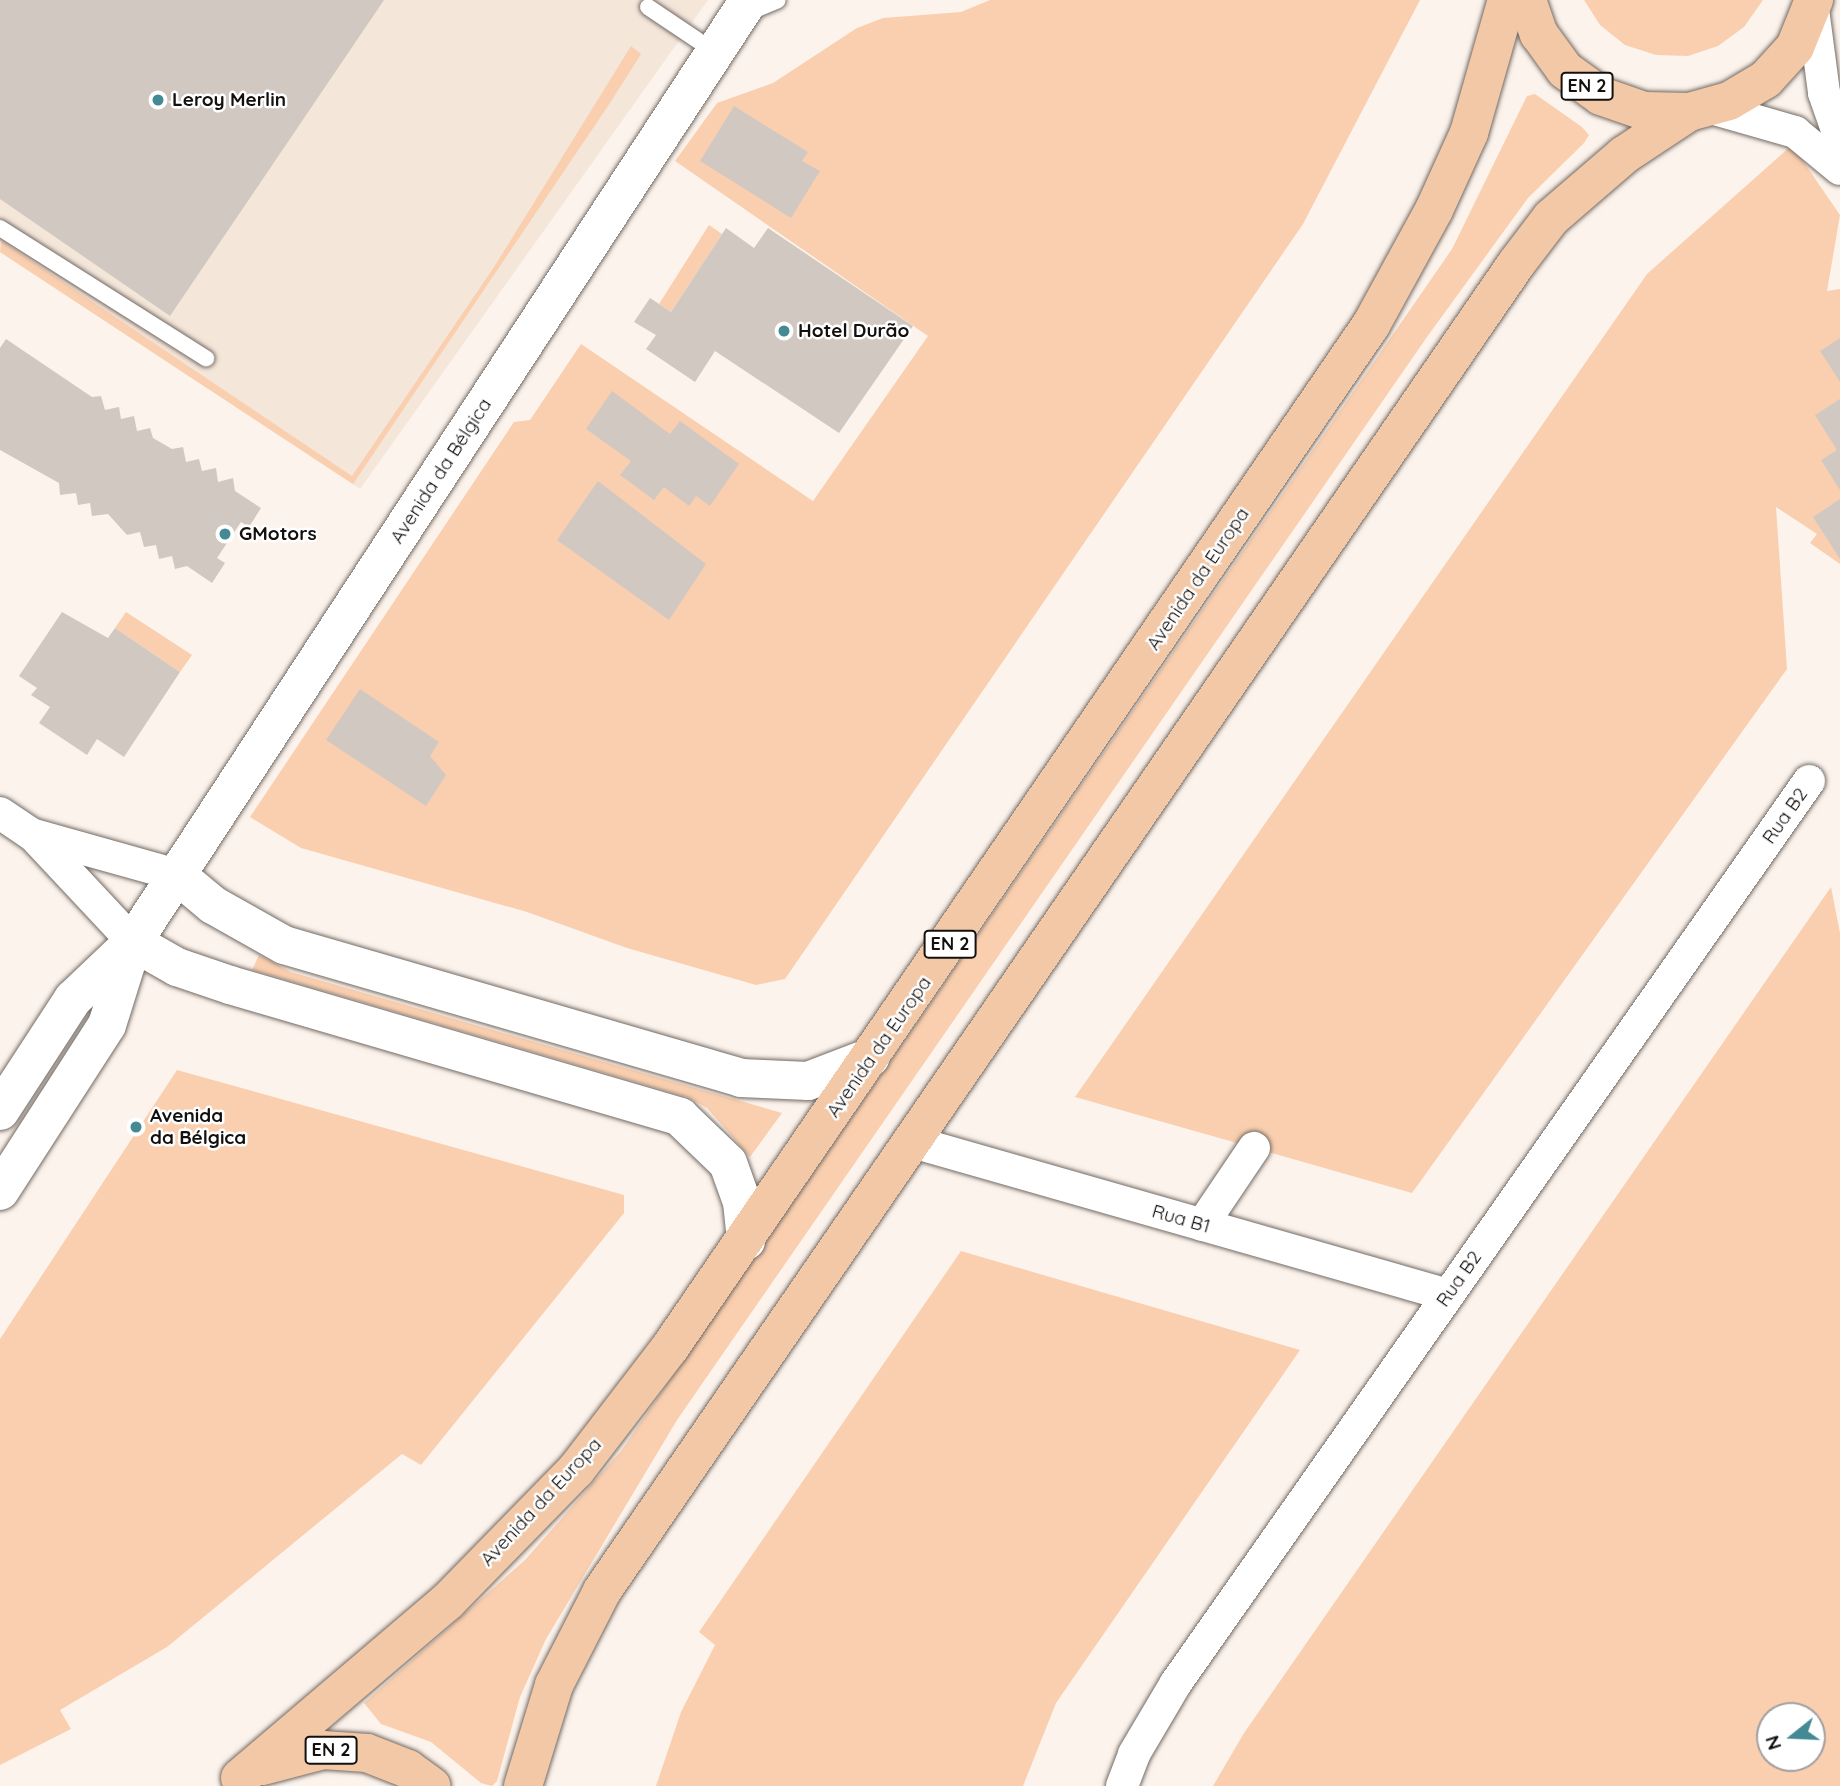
<!DOCTYPE html>
<meta charset="utf-8">
<style>
body{margin:0}
#map{position:relative;width:1840px;height:1786px;overflow:hidden;background:#fcf3ec;font-family:Quicksand,sans-serif}
div>[style]{position:absolute}
.built>*{inset:0;background:#f5e6da}
.green>*{inset:0;background:#facfaf}
.building>*{inset:0;background:#d1c8c2}
.roads{filter:drop-shadow(0 0 2px #726a64) drop-shadow(0 0 2px #726a64)}
.service>*{height:16px;margin:-8px;padding:0 8px;transform-origin:8px;border-radius:8px;background:#fff}
.minor>*{height:32px;margin:-16px;padding:0 16px;transform-origin:16px;border-radius:16px;background:#fff}
.secondary>*{height:38px;margin:-19px;padding:0 19px;transform-origin:19px;border-radius:19px;background:#fff}
.primary>*{height:38px;margin:-19px;padding:0 19px;transform-origin:19px;border-radius:19px;background:#f3c8a6}
.dots>*{width:19px;height:19px;translate:-50% -50%;box-sizing:border-box;border:4px solid #fff;border-radius:50%}
span{translate:-50% -50%;white-space:nowrap;text-align:center;line-height:1.15;-webkit-text-stroke:5px #fff;paint-order:stroke}
.shield-label span{padding:2px 5px;background:#fff;border:2px solid;border-radius:5px;-webkit-text-stroke-width:0}
.shield-label{font-size:18px;color:#13100e;font-weight:700}
.poi-label{font-size:19px;color:#13100e;font-weight:700}
.left{translate:0 -50%;text-align:left}
.street-label{font-size:19px;color:#13100e}
.north{position:absolute;left:1756px;top:1702px;width:70px;height:70px;box-sizing:border-box;background:#fff;border:2px solid #a19f9f;border-radius:50%;rotate:252deg;font-size:19px;font-weight:700;line-height:28px;text-align:center;color:#13100e}
.north::after{content:'';display:block;margin:auto;width:24px;height:32px;background:#448a94;clip-path:polygon(50% 0,100% 100%,50% 72%,0 100%)}
</style>
<div id="map">
<div class="built">
<i style="clip-path:polygon(0 0,708px 0,360px 489px,0 252px)"></i>
</div>
<div class="green">
<i style="clip-path:polygon(990px 0,1420px 0,1303px 224px,785px 979px,756px 985px,627px 948px,527px 912px,301px 848px,250px 817px,514px 422px,530px 420px,581px 344px,813px 501px,928px 336px,675px 161px,717px 103px,773px 83px,857px 28px,883px 18px,961px 12px)"></i>
<i style="clip-path:polygon(1584px 0,1763px 0,1744px 27px,1718px 46px,1688px 56px,1656px 55px,1625px 45px,1600px 25px)"></i>
<i style="clip-path:polygon(631px 46px,641px 54px,608px 106px,353px 484px,0 252px,2px 241px,352px 476px,494px 267px)"></i>
<i style="clip-path:polygon(1535px 94px,1582px 127px,1589px 135px,1584px 143px,1528px 198px,1427px 337px,677px 1420px,546px 1639px,520px 1697px,497px 1781px,492px 1786px,481px 1783px,431px 1742px,381px 1724px,364px 1703px,525px 1560px,621px 1451px,1452px 249px,1527px 96px)"></i>
<i style="clip-path:polygon(1792px 145px,1840px 215px,1827px 291px,1840px 289px,1840px 564px,1810px 543px,1817px 534px,1776px 507px,1787px 669px,1412px 1193px,1075px 1097px,1647px 274px)"></i>
<i style="clip-path:polygon(709px 225px,722px 234px,671px 312px,659px 304px)"></i>
<i style="clip-path:polygon(126px 612px,192px 655px,180px 672px,115px 628px)"></i>
<i style="clip-path:polygon(evenodd,1831px 887px,1840px 933px,1840px 1786px,1213px 1786px,1244px 1733px,1831px 887px,1770px 1716px,1812px 1716px,1812px 1758px,1770px 1758px,1770px 1716px)"></i>
<i style="clip-path:polygon(259px 955px,291px 972px,782px 1113px,750px 1157px,707px 1108px,687px 1097px,252px 970px)"></i>
<i style="clip-path:polygon(177px 1070px,624px 1195px,624px 1213px,421px 1465px,402px 1454px,167px 1647px,60px 1710px,71px 1729px,0 1765px,0 1339px)"></i>
<i style="clip-path:polygon(961px 1251px,1300px 1350px,1056px 1703px,1023px 1786px,656px 1786px,681px 1712px,715px 1645px,699px 1632px)"></i>
</div>
<div class="building">
<i style="clip-path:polygon(0 0,384px 0,170px 316px,0 199px)"></i>
<i style="clip-path:polygon(734px 106px,808px 152px,802px 161px,820px 171px,791px 218px,700px 161px)"></i>
<i style="clip-path:polygon(726px 228px,754px 248px,768px 228px,913px 326px,839px 433px,715px 351px,695px 382px,646px 349px,656px 335px,634px 322px,650px 298px,671px 312px)"></i>
<i style="clip-path:polygon(1840px 338px,1840px 382px,1820px 351px)"></i>
<i style="clip-path:polygon(6px 339px,92px 397px,101px 396px,105px 410px,119px 407px,121px 419px,134px 416px,137px 431px,150px 428px,153px 438px,172px 449px,183px 447px,186px 462px,199px 459px,202px 471px,216px 468px,218px 482px,233px 478px,235px 491px,261px 508px,249px 527px,241px 522px,217px 558px,225px 563px,212px 583px,187px 566px,175px 569px,172px 556px,159px 559px,156px 545px,144px 547px,140px 532px,127px 535px,108px 514px,92px 516px,90px 503px,78px 505px,76px 493px,60px 495px,59px 483px,0 450px,0 348px)"></i>
<i style="clip-path:polygon(612px 391px,670px 434px,680px 421px,739px 464px,710px 506px,696px 496px,689px 506px,664px 487px,654px 500px,620px 475px,631px 461px,586px 429px)"></i>
<i style="clip-path:polygon(1840px 399px,1840px 490px,1821px 460px,1837px 450px,1815px 415px)"></i>
<i style="clip-path:polygon(598px 481px,706px 564px,669px 620px,557px 540px)"></i>
<i style="clip-path:polygon(1840px 499px,1840px 559px,1813px 517px)"></i>
<i style="clip-path:polygon(62px 612px,108px 638px,115px 628px,180px 672px,124px 757px,97px 739px,87px 755px,39px 723px,50px 707px,31px 695px,37px 688px,19px 676px)"></i>
<i style="clip-path:polygon(360px 689px,439px 742px,430px 756px,446px 775px,426px 806px,326px 740px)"></i>
</div>
<div class="roads">
<div class="service">
<i style="left:648px;top:7px;width:81px;rotate:33.9deg"></i>
<i style="left:750px;top:12px;width:30px;rotate:-23deg"></i>
<i style="left:0;top:228px;width:244px;rotate:32.3deg"></i>
</div>
<div class="minor">
<i style="left:1813px;top:9px;width:85px;rotate:82.5deg"></i>
<i style="left:1824px;top:93px;width:49px;rotate:70.8deg"></i>
<i style="left:1708px;top:107px;width:91px;rotate:16deg"></i>
<i style="left:1795px;top:132px;width:58px;rotate:39.4deg"></i>
<i style="left:0;top:813px;width:40px;rotate:34deg"></i>
<i style="left:33px;top:835px;width:146px;rotate:46.9deg"></i>
<i style="left:34px;top:835px;width:148px;rotate:15.6deg"></i>
<i style="left:913px;top:1142px;width:556px;rotate:15.96deg"></i>
<i style="left:1202px;top:1225px;width:93px;rotate:-56deg"></i>
<i style="left:1122px;top:1786px;width:34px;rotate:-69deg"></i>
<i style="left:1134px;top:1754px;width:82px;rotate:-59.4deg"></i>
<i style="left:1176px;top:1683px;width:1102px;rotate:-54.94deg"></i>
</div>
<div class="secondary">
<i style="left:177px;top:875px;width:47px;rotate:39.8deg"></i>
<i style="left:213px;top:905px;width:81px;rotate:29.4deg"></i>
<i style="left:284px;top:945px;width:476px;rotate:16.2deg"></i>
<i style="left:741px;top:1078px;width:67px;rotate:2.6deg"></i>
<i style="left:808px;top:1081px;width:67px;rotate:-20.9deg"></i>
<i style="left:133px;top:942px;width:51px;rotate:29.6deg"></i>
<i style="left:177px;top:967px;width:56px;rotate:18.8deg"></i>
<i style="left:230px;top:985px;width:469px;rotate:16.3deg"></i>
<i style="left:680px;top:1117px;width:66px;rotate:43.8deg"></i>
<i style="left:728px;top:1163px;width:41px;rotate:70.3deg"></i>
<i style="left:742px;top:1202px;width:39px;rotate:84deg"></i>
<i style="left:0;top:1111px;width:134px;rotate:-56.9deg"></i>
<i style="left:73px;top:999px;width:83px;rotate:-43.5deg"></i>
<i style="left:133px;top:942px;width:1126px;rotate:-56.82deg"></i>
<i style="left:0;top:1191px;width:197px;rotate:-57.2deg"></i>
<i style="left:107px;top:1025px;width:84px;rotate:-72.6deg"></i>
</div>
<div class="primary">
<i style="left:1527px;top:0;width:36px;rotate:71deg"></i>
<i style="left:1539px;top:34px;width:44px;rotate:54.2deg"></i>
<i style="left:1565px;top:70px;width:44px;rotate:35.8deg"></i>
<i style="left:1601px;top:96px;width:46px;rotate:19.2deg"></i>
<i style="left:1644px;top:111px;width:45px;rotate:1.3deg"></i>
<i style="left:1689px;top:112px;width:41px;rotate:-15.4deg"></i>
<i style="left:1729px;top:101px;width:43px;rotate:-30.7deg"></i>
<i style="left:1766px;top:79px;width:43px;rotate:-47.8deg"></i>
<i style="left:1795px;top:47px;width:51px;rotate:-68deg"></i>
<i style="left:262px;top:1766px;width:63px;rotate:-14.7deg"></i>
<i style="left:323px;top:1750px;width:44px;rotate:3.9deg"></i>
<i style="left:367px;top:1753px;width:44px;rotate:21.3deg"></i>
<i style="left:408px;top:1769px;width:29px;rotate:36deg"></i>
<i style="left:240px;top:1778px;width:273px;rotate:-40.4deg"></i>
<i style="left:448px;top:1601px;width:183px;rotate:-45.7deg"></i>
<i style="left:576px;top:1470px;width:153px;rotate:-52.5deg"></i>
<i style="left:669px;top:1349px;width:1242px;rotate:-55.57deg"></i>
<i style="left:1371px;top:325px;width:131px;rotate:-61.3deg"></i>
<i style="left:1434px;top:210px;width:85px;rotate:-65.6deg"></i>
<i style="left:1469px;top:133px;width:138px;rotate:-74.1deg"></i>
<i style="left:523px;top:1786px;width:106px;rotate:-72.9deg"></i>
<i style="left:554px;top:1685px;width:106px;rotate:-62.9deg"></i>
<i style="left:602px;top:1591px;width:1611px;rotate:-55.44deg"></i>
<i style="left:1516px;top:264px;width:58px;rotate:-52.7deg"></i>
<i style="left:1551px;top:218px;width:96px;rotate:-40.8deg"></i>
<i style="left:1624px;top:155px;width:78px;rotate:-33.5deg"></i>
</div>
</div>
<div class="dots">
<i style="left:158px;top:100px;background:#448a94"></i>
<i style="left:784px;top:331px;background:#448a94"></i>
<i style="left:225px;top:534px;background:#448a94"></i>
<i style="left:136px;top:1127px;background:#448a94"></i>
</div>
<div class="shield-label">
<span style="left:1587px;top:86px">EN 2</span>
<span style="left:950px;top:944px">EN 2</span>
<span style="left:331px;top:1750px">EN 2</span>
</div>
<div class="poi-label">
<span class="left" style="left:172px;top:100px">Leroy Merlin</span>
<span class="left" style="left:798px;top:331px">Hotel Durão</span>
<span class="left" style="left:239px;top:534px">GMotors</span>
<span class="left" style="left:150px;top:1127px">Avenida<br>da Bélgica</span>
</div>
<div class="street-label">
<span style="left:441px;top:471px;rotate:-57deg">Avenida da Bélgica</span>
<span style="left:1198px;top:579px;rotate:-56deg">Avenida da Europa</span>
<span style="left:1785px;top:816px;rotate:-55deg">Rua B2</span>
<span style="left:879px;top:1047px;rotate:-55deg">Avenida da Europa</span>
<span style="left:1181px;top:1219px;rotate:16deg">Rua B1</span>
<span style="left:1459px;top:1279px;rotate:-55deg">Rua B2</span>
<span style="left:541px;top:1502px;rotate:-47deg">Avenida da Europa</span>
</div>
<div class="north">N</div>
</div>
